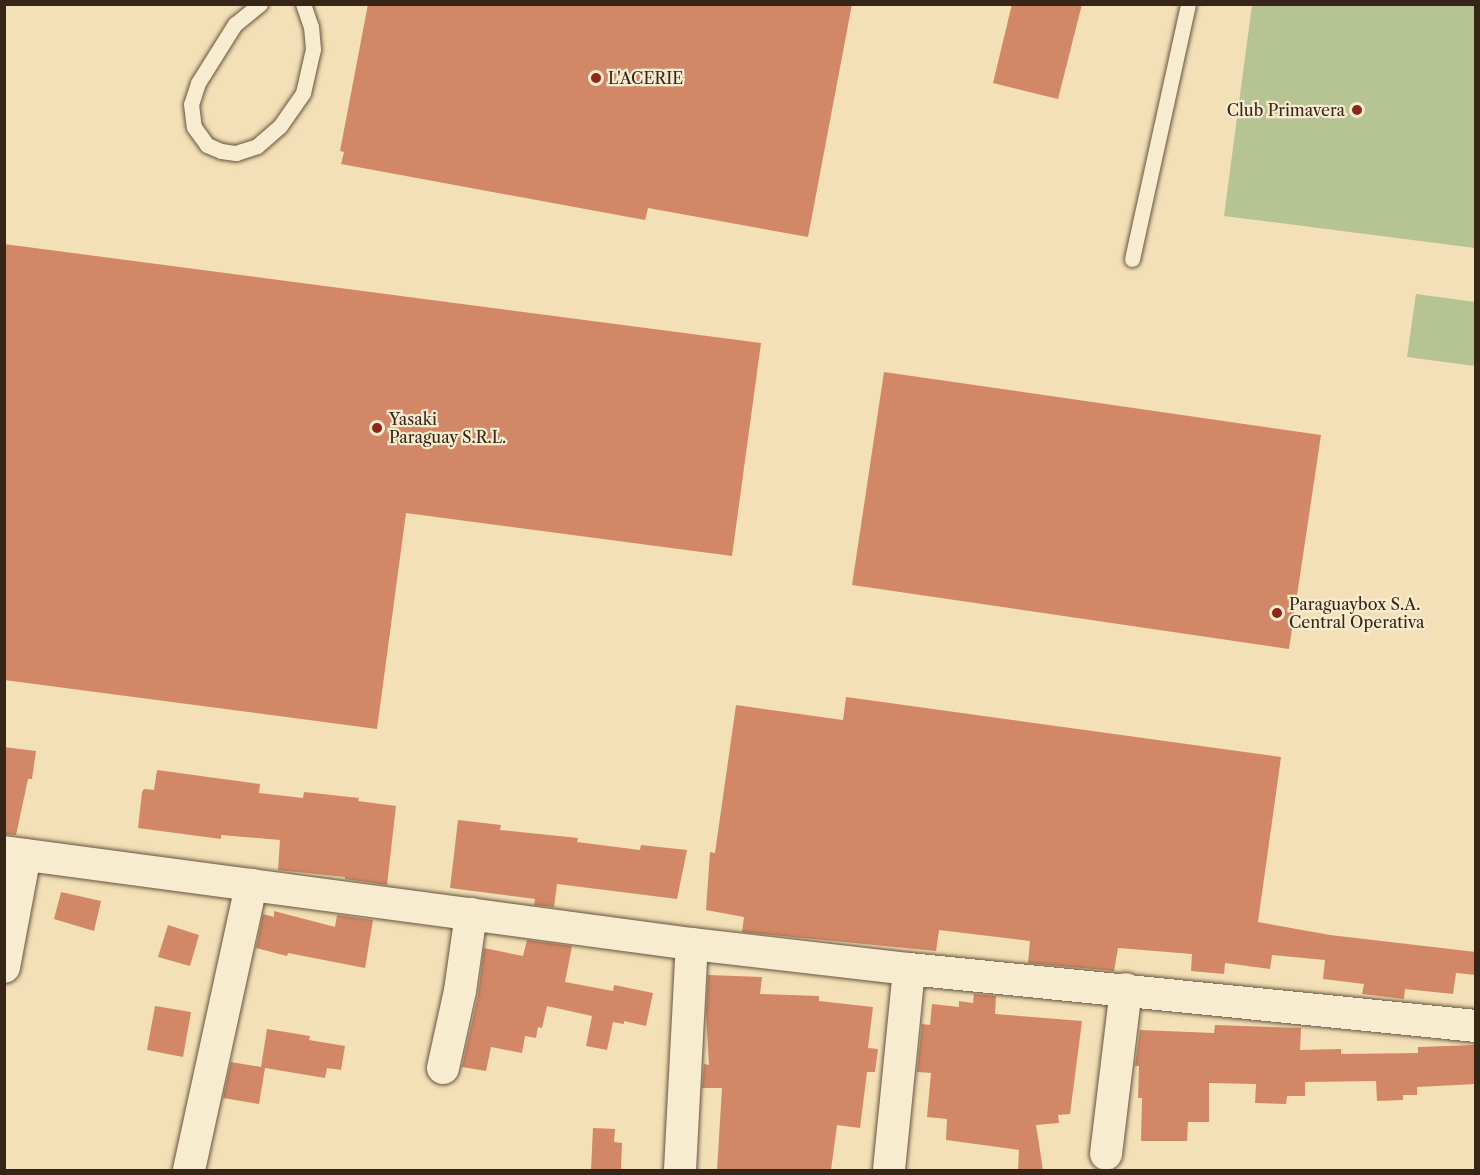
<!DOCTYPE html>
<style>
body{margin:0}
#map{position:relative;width:1480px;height:1175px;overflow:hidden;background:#f3e0b7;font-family:"Libre Caslon Text",serif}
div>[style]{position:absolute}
.green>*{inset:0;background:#b6c392}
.building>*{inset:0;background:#d28867}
.roads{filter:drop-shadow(0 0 2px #66543f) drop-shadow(0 0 2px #66543f)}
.lane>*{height:15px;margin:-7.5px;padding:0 7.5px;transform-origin:7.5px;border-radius:7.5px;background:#f7ebd0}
.street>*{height:32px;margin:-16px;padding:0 16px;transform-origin:16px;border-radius:16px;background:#f7ebd0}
.dots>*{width:16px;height:16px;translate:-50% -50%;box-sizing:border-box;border:3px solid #f7ebd0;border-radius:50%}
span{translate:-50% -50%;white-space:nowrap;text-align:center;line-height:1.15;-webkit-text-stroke:4.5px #f7ebd0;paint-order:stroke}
.poi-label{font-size:16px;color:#372617}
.left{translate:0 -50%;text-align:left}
.right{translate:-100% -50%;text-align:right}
.frame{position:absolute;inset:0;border:6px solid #372617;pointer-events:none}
</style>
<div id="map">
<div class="green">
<i style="clip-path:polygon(1252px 5px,1475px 5px,1475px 248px,1224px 216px)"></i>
<i style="clip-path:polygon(1416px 294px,1475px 302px,1475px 366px,1407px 357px)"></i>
</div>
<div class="building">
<i style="clip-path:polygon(368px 4px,852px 4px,808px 237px,648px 208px,645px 220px,341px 164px,344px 152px,340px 151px)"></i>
<i style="clip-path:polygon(1012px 4px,1082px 4px,1058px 99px,993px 83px)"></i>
<i style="clip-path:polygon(4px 244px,761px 343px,732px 556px,406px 513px,377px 729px,4px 680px)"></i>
<i style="clip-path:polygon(884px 372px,1321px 435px,1289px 649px,852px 585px)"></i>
<i style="clip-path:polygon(846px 697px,1281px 757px,1258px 922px,1330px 935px,1476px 952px,1476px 975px,1456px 973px,1453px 994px,1405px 989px,1404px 999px,1362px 994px,1364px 984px,1323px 979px,1325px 960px,1272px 955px,1270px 969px,1225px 963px,1224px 974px,1191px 971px,1192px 954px,1118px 948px,1114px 971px,1028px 963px,1030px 941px,939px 930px,936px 951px,742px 932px,744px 917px,706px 910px,710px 852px,715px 853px,736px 705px,843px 720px)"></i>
<i style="clip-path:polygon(4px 747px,36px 751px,32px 779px,28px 779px,16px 835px,4px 834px)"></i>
<i style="clip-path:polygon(157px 770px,260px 784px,259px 793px,303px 798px,304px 792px,359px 798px,358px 801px,396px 806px,387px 885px,345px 879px,345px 877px,278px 870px,280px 840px,221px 835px,221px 839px,138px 828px,142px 792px,144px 789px,154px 790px)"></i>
<i style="clip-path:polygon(458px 820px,501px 825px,500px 830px,578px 838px,577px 842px,640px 850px,641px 845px,687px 850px,677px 899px,557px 884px,554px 907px,534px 905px,535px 899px,450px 888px)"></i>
<i style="clip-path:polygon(61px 892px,101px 901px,94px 931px,54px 919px)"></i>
<i style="clip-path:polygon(274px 911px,335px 927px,337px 915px,373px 920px,365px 968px,288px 953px,287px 956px,256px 948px,263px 914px,274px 917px)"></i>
<i style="clip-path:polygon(168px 925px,199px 935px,190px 966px,158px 957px)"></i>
<i style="clip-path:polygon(527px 940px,572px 946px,565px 982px,613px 991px,614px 985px,653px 993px,646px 1026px,624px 1021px,624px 1024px,613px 1022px,607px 1050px,586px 1046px,592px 1016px,547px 1006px,542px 1028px,538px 1027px,536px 1038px,525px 1036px,522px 1053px,491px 1047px,486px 1071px,462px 1067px,478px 995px,484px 948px,523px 956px)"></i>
<i style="clip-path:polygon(708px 975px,762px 977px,760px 994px,819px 996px,819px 1001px,873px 1007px,868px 1048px,878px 1049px,875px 1072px,867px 1072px,860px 1128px,837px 1125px,831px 1170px,717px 1170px,722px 1088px,702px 1088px,704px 1064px,709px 1065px,706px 1012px)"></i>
<i style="clip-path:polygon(974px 994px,996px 996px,995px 1014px,1082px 1021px,1070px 1114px,1058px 1115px,1059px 1123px,1036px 1125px,1043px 1170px,1018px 1170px,1019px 1150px,946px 1140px,947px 1119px,927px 1117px,931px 1073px,917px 1072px,922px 1024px,930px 1025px,932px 1004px,959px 1007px,959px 1001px,973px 1003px)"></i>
<i style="clip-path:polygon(155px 1006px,191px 1012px,183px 1057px,147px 1050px)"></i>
<i style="clip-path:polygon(1215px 1025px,1301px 1028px,1300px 1050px,1341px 1049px,1341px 1054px,1418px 1053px,1418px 1047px,1475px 1045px,1476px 1084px,1417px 1087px,1417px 1095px,1403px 1095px,1403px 1100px,1377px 1101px,1376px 1081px,1305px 1082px,1305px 1096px,1287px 1096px,1286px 1104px,1255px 1103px,1256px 1084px,1209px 1083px,1209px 1122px,1188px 1122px,1187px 1141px,1141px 1141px,1142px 1098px,1138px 1098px,1139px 1066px,1135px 1066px,1140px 1030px,1214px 1033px)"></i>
<i style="clip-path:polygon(267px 1029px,310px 1036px,309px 1040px,345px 1046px,341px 1070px,327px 1068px,325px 1078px,265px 1068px,259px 1104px,223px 1098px,231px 1062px,261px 1067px)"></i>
<i style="clip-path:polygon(593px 1128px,615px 1129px,614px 1142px,622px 1143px,621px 1170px,591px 1170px)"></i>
</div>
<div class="roads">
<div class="lane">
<i style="left:260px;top:4px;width:32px;rotate:141deg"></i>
<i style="left:235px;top:24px;width:70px;rotate:122.1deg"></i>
<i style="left:198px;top:83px;width:22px;rotate:108deg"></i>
<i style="left:191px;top:104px;width:23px;rotate:83deg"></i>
<i style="left:194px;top:127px;width:22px;rotate:54deg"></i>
<i style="left:207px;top:145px;width:15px;rotate:23deg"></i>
<i style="left:221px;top:151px;width:15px;rotate:8deg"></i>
<i style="left:236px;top:153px;width:22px;rotate:-18deg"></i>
<i style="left:257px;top:146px;width:30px;rotate:-41deg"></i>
<i style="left:280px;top:126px;width:40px;rotate:-55.1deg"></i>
<i style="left:303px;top:93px;width:45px;rotate:-77.2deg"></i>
<i style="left:313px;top:49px;width:22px;rotate:-95deg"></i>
<i style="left:311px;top:27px;width:24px;rotate:-109deg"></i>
<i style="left:1132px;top:259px;width:261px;rotate:-77.6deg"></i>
</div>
<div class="street">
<i style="left:4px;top:852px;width:694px;rotate:7.62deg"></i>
<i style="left:692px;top:944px;width:218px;rotate:6.6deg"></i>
<i style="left:909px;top:969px;width:570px;rotate:5.74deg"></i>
<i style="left:4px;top:967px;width:114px;rotate:-79.4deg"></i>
<i style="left:443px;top:1068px;width:79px;rotate:-77.6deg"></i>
<i style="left:460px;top:991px;width:78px;rotate:-81.9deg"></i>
<i style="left:1106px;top:1154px;width:166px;rotate:-83.1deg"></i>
<i style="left:189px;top:1170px;width:292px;rotate:-77.7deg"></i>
<i style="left:680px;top:1170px;width:226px;rotate:-87deg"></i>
<i style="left:889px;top:1170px;width:202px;rotate:-84.3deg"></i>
</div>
</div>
<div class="dots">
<i style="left:596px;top:78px;background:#8f2418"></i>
<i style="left:1357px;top:110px;background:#8f2418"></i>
<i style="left:377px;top:428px;background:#8f2418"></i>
<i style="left:1277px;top:613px;background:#8f2418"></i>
</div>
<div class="poi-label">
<span class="left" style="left:608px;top:78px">L'ACERIE</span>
<span class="right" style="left:1345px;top:110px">Club Primavera</span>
<span class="left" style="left:389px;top:428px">Yasaki<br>Paraguay S.R.L.</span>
<span class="left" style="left:1289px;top:613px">Paraguaybox S.A.<br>Central Operativa</span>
</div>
<div class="frame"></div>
</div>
